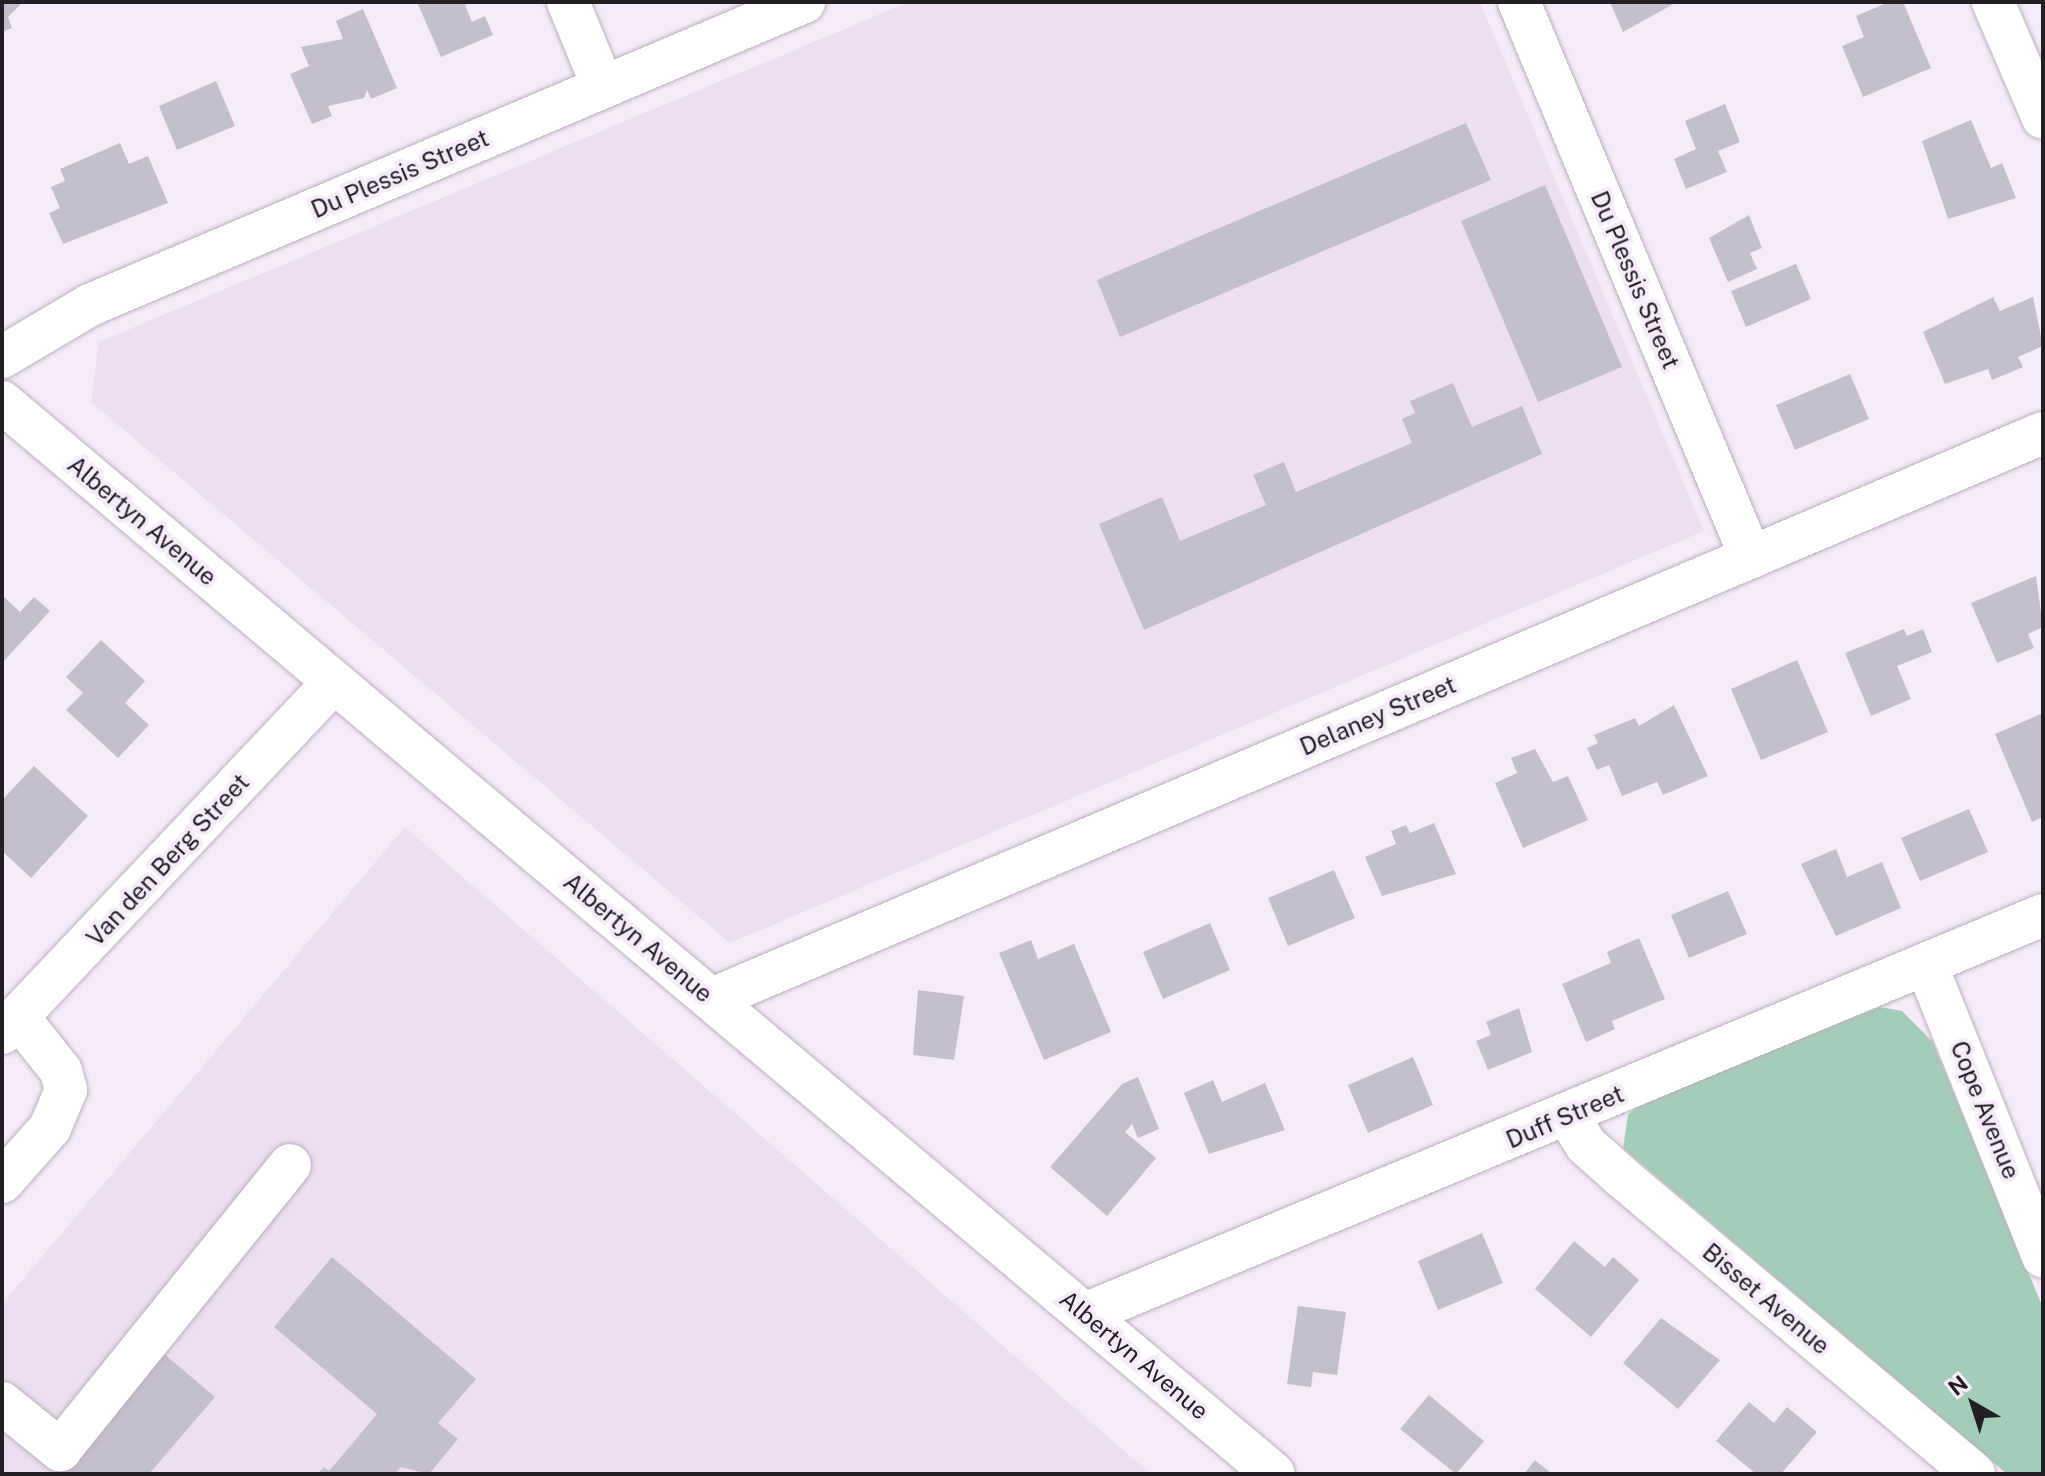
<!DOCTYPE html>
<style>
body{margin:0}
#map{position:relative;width:2045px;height:1476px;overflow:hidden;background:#f6ecf9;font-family:"Public Sans",sans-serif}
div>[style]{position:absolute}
.built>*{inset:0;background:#eddef1}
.green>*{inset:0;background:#a2ceb9}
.building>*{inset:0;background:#c4bfcd}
.roads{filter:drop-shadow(0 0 2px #bbb1bd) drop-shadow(0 0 2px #bbb1bd)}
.minor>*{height:42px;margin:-21px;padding:0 21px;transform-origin:21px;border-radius:21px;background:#fff}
span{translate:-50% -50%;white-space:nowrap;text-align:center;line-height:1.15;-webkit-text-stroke:8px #f6ecf9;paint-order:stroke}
.street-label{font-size:24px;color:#221e23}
.frame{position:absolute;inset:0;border:4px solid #221e23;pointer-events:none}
.north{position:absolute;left:1933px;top:1364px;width:80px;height:80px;-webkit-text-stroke:6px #f6ecf9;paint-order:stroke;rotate:321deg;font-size:22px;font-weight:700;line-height:32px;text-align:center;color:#221e23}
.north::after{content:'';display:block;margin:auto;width:28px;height:36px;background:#221e23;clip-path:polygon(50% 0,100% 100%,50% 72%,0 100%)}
</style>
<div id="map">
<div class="built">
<i style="clip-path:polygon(909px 2px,1480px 2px,1704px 531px,730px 943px,91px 402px,99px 342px)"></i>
<i style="clip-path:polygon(405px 827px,1151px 1474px,2px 1474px,2px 1304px)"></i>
</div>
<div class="green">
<i style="clip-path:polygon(1880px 1007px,1902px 1011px,1932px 1041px,2043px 1308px,2043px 1474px,2007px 1474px,1623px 1148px,1628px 1115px,1644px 1101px)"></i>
</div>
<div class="building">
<i style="clip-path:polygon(2px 2px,23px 2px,8px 17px,12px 28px,2px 32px)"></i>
<i style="clip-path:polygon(417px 2px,472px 2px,465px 5px,472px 22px,485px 16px,493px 35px,441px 57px)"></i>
<i style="clip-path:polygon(1610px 2px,1677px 2px,1623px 32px)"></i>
<i style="clip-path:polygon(1889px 2px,1903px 2px,1931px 68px,1863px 97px,1842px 46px,1864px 37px,1856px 16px)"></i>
<i style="clip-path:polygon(363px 9px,397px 88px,371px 99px,367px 90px,364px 98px,328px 106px,332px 116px,312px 124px,290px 74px,309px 66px,301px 47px,343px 39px,336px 21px)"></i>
<i style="clip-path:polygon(216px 81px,235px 126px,177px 150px,159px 106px)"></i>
<i style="clip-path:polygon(1725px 104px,1740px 142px,1718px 151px,1727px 172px,1686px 189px,1674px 159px,1696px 149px,1685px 121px)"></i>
<i style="clip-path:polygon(1971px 120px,1991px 168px,2002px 163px,2016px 198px,1948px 219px,1922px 141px)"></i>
<i style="clip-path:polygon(1466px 123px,1491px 180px,1120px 337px,1097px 280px)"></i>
<i style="clip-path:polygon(120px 143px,129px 164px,148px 156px,168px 203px,63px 244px,49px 213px,60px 208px,51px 187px,65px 181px,60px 169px)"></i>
<i style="clip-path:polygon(1545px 185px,1622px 367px,1538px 402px,1461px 221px)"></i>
<i style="clip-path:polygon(1749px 215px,1762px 248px,1750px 253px,1757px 269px,1728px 282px,1709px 238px)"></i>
<i style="clip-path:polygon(1796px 264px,1811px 299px,1746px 327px,1731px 291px)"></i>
<i style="clip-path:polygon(1993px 297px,2000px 311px,2033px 297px,2043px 346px,2018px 357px,2023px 367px,1992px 380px,1988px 369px,1945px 384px,1923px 332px)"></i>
<i style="clip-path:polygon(1850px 374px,1869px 419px,1795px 450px,1776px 405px)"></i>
<i style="clip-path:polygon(1453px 383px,1472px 427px,1522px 406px,1542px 454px,1144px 630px,1099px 524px,1162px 497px,1180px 541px,1266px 505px,1253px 475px,1284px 462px,1296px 492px,1412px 443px,1402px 419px,1415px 413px,1410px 401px)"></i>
<i style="clip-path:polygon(2036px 576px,2043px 627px,2028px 634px,2034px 648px,1997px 663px,1971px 603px)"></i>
<i style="clip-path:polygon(2px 595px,20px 612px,34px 597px,50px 611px,2px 663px)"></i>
<i style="clip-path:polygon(1904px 629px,1907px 636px,1923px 629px,1932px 652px,1897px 666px,1911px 699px,1871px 716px,1845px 653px)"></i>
<i style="clip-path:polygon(101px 640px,145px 681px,125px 703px,149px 725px,118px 758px,66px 710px,83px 693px,66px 677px)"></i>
<i style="clip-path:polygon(1797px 660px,1828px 732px,1761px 760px,1731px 689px)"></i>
<i style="clip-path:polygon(1674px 705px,1708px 776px,1663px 795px,1657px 782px,1622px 796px,1609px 765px,1597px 770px,1587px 748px,1598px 743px,1594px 735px,1635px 718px,1639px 726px)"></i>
<i style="clip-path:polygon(2043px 713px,2043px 817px,2032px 822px,1995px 734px)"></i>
<i style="clip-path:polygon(1535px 749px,1553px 782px,1568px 776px,1588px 820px,1523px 848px,1495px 783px,1517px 773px,1511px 758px)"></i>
<i style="clip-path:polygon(34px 766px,88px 816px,31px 878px,2px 851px,2px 800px)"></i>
<i style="clip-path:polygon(1969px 809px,1988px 852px,1920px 881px,1901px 838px)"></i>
<i style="clip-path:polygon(1434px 823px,1456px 874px,1382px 896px,1365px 857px,1396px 844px,1391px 831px,1406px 825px,1410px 833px)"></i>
<i style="clip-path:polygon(1836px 849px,1847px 877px,1882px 862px,1901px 908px,1836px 936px,1801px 864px)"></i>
<i style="clip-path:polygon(1334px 870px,1355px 918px,1288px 946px,1268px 898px)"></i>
<i style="clip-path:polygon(1728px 891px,1747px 934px,1689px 958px,1671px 915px)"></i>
<i style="clip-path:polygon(1210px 923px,1230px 970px,1163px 999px,1143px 952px)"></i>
<i style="clip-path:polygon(1639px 938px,1665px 999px,1612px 1021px,1615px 1029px,1586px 1042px,1562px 984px,1611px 963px,1607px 952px)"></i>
<i style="clip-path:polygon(1031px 940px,1038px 959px,1074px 944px,1111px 1032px,1044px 1060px,999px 953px)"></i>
<i style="clip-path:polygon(918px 990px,964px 996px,954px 1060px,913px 1055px)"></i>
<i style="clip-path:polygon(1519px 1008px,1532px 1052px,1488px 1070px,1476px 1041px,1491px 1035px,1486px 1022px)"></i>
<i style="clip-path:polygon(1413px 1057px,1433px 1105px,1368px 1133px,1348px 1085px)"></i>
<i style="clip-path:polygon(1138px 1077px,1159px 1129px,1138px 1138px,1132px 1124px,1125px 1132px,1156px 1158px,1107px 1216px,1050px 1167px,1122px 1084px)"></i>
<i style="clip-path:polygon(1213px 1080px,1222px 1102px,1265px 1083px,1285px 1130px,1209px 1154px,1184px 1093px)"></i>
<i style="clip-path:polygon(1482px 1233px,1503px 1283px,1438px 1310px,1418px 1261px)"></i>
<i style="clip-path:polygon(1574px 1241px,1605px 1267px,1613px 1257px,1639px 1280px,1591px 1337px,1535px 1289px)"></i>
<i style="clip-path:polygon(332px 1257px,476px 1379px,438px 1423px,458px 1439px,429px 1474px,401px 1467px,395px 1474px,318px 1474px,324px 1467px,329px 1471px,377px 1414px,274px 1327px)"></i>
<i style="clip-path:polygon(1298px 1306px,1346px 1312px,1337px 1375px,1313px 1372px,1311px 1387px,1287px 1384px)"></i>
<i style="clip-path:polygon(1661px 1318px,1720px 1360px,1678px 1409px,1623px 1363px)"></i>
<i style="clip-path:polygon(163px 1353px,215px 1397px,149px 1474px,60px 1474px)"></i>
<i style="clip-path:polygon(1429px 1395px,1484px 1441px,1456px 1474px,1400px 1429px)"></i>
<i style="clip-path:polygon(1749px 1402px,1774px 1423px,1787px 1407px,1817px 1432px,1781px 1474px,1756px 1474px,1716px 1441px)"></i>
<i style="clip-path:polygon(1535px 1460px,1552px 1474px,1524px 1474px)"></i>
</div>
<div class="roads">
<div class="minor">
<i style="left:568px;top:2px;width:92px;rotate:67.6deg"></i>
<i style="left:1519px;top:2px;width:602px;rotate:67.35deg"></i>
<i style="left:1993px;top:2px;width:126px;rotate:66.7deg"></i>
<i style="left:2px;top:357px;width:102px;rotate:-30.6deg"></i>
<i style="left:90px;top:305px;width:776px;rotate:-22.99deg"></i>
<i style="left:2px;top:402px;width:1663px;rotate:40.12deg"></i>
<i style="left:1926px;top:964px;width:315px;rotate:68.2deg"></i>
<i style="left:712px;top:999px;width:1446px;rotate:-23.04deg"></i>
<i style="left:2px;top:1033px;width:480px;rotate:-46.6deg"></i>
<i style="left:1568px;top:1116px;width:34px;rotate:58deg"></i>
<i style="left:1586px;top:1145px;width:50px;rotate:41.7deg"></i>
<i style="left:1623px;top:1178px;width:459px;rotate:40.1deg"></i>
<i style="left:2px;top:1182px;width:72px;rotate:-48.4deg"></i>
<i style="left:50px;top:1128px;width:41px;rotate:-67.2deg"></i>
<i style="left:66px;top:1090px;width:20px;rotate:-105deg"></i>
<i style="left:61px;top:1071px;width:69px;rotate:-128.5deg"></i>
<i style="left:1085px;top:1314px;width:1038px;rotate:-22.61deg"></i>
<i style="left:2px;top:1403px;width:75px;rotate:39deg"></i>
<i style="left:60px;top:1450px;width:366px;rotate:-51.1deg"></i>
</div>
</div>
<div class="street-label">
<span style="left:400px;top:174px;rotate:-23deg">Du Plessis Street</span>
<span style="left:1635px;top:280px;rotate:67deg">Du Plessis Street</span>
<span style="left:142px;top:521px;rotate:40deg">Albertyn Avenue</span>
<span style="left:1378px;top:716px;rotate:-23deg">Delaney Street</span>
<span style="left:168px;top:860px;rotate:-47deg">Van den Berg Street</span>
<span style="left:638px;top:938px;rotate:40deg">Albertyn Avenue</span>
<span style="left:1985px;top:1110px;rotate:68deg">Cope Avenue</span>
<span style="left:1565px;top:1117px;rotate:-23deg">Duff Street</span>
<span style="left:1766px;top:1299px;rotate:40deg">Bisset Avenue</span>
<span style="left:1134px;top:1355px;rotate:40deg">Albertyn Avenue</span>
</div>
<div class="frame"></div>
<div class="north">N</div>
</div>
